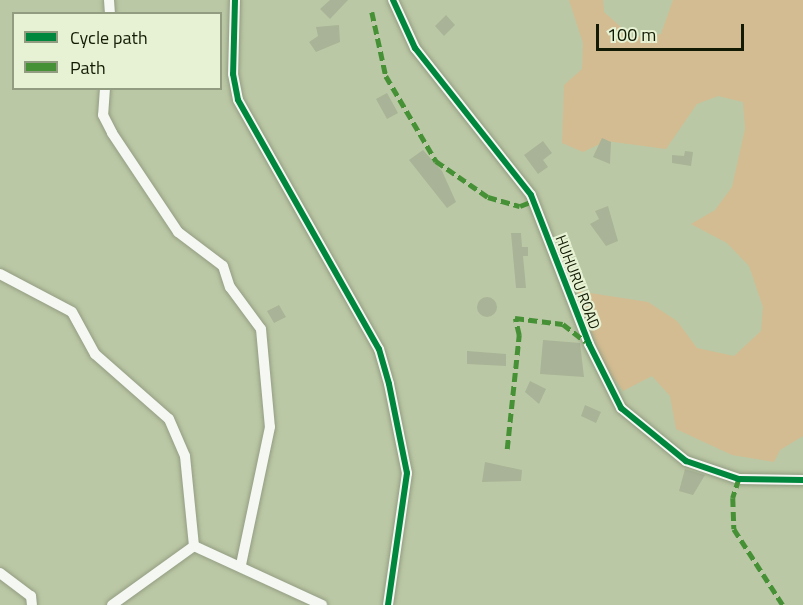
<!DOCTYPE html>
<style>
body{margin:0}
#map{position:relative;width:803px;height:605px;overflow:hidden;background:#bbc8a5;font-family:"Titillium Web",sans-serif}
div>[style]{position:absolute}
.green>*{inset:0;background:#d3bc91}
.building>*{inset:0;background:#a9b397}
.round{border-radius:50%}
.roads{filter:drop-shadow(0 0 2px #939d82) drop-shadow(0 0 2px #939d82)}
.street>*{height:10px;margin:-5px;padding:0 5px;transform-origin:5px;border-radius:5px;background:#f5f7f2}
.quiet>*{height:4.5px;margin-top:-2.25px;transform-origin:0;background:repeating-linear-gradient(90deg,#469136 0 9px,transparent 0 13.5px)}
.cycleway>*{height:6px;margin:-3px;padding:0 3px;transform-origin:3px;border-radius:3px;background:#00873e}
span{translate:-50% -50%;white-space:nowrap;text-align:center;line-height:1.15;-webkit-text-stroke:4.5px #e6f2d3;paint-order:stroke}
.street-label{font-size:15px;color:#121a03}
.legend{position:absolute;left:12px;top:12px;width:210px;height:78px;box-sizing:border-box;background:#e6f2d3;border:2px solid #919c80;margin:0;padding:8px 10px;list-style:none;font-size:18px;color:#121a03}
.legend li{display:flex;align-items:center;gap:12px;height:30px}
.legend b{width:30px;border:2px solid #919c80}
.scale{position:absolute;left:596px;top:24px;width:148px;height:27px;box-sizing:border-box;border:3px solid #121a03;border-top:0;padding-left:8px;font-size:18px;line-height:21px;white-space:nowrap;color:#121a03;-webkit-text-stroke:4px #e6f2d3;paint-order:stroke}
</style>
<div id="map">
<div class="green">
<i style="clip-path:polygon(569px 0,603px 0,604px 12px,632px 37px,661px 34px,673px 0,803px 0,803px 436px,780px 450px,774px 462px,732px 455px,676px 429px,670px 396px,652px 376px,623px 391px,602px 362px,577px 291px,648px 302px,677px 321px,697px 348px,734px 356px,761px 331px,763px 307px,749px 266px,727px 243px,691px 224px,715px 210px,732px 187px,745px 129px,743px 102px,718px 96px,697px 104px,666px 149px,606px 141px,583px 152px,562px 143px,564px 85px,582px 69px,583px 43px)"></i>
</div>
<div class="building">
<i style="clip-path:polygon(330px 0,348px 0,330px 19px,320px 9px)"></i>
<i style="clip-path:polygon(446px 15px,455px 25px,444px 36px,435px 26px)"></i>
<i style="clip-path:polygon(339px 25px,340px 42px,316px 52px,309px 42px,318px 36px,316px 27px)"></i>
<i style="clip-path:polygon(387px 93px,398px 113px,387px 119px,376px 99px)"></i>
<i style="clip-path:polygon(602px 138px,611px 142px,610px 164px,593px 157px)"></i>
<i style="clip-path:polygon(543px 141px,552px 153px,543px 160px,548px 167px,538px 174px,524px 155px)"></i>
<i style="clip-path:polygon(423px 150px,442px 171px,456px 202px,447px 208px,409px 160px)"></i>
<i style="clip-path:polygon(685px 151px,693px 152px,691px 166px,672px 163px,672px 155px,684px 156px)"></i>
<i style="clip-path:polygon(608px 206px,618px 241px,606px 246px,590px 224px,599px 219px,595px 211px)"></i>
<i style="clip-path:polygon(511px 233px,521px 233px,522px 247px,528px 247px,528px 256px,523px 256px,526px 288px,516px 288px)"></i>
<i class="round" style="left:477px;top:297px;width:20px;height:20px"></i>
<i style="clip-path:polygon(279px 305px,286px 317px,274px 323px,267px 311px)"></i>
<i style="clip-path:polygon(543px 340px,580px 343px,584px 377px,540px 374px)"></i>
<i style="clip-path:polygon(467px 351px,506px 354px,506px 366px,467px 364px)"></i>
<i style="clip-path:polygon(530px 381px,546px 389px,539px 404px,525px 392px)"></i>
<i style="clip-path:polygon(585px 405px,601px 412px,596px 423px,581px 416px)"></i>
<i style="clip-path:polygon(485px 462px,522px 470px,521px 481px,482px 482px)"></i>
<i style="clip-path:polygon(685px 469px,705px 475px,693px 495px,679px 491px)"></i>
</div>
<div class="roads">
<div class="street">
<i style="left:109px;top:0;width:14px;rotate:86deg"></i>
<i style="left:235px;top:0;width:74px;rotate:91.5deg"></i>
<i style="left:233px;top:74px;width:26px;rotate:79deg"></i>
<i style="left:238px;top:100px;width:286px;rotate:60.5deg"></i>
<i style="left:379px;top:349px;width:36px;rotate:74deg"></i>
<i style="left:389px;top:384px;width:91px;rotate:78.6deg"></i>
<i style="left:407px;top:473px;width:133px;rotate:98.2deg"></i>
<i style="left:393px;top:0;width:53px;rotate:65.4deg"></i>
<i style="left:415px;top:48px;width:187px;rotate:51.7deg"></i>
<i style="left:531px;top:195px;width:160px;rotate:68.7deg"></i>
<i style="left:589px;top:344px;width:72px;rotate:63.4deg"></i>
<i style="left:621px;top:408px;width:84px;rotate:39.2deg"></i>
<i style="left:686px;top:461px;width:56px;rotate:18.8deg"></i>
<i style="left:739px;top:479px;width:64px;rotate:0.9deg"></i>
<i style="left:105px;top:88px;width:27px;rotate:94deg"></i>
<i style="left:103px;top:115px;width:20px;rotate:63deg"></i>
<i style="left:112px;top:133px;width:119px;rotate:56.3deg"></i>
<i style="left:178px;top:232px;width:56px;rotate:37.1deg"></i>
<i style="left:223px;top:266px;width:22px;rotate:72deg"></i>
<i style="left:230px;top:287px;width:52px;rotate:53.6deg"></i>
<i style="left:261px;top:329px;width:98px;rotate:84.8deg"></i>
<i style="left:270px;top:427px;width:141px;rotate:101.9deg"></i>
<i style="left:0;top:274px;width:81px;rotate:27.8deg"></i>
<i style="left:72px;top:312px;width:48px;rotate:61.3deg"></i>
<i style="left:95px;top:354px;width:98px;rotate:41.3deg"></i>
<i style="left:169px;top:419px;width:40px;rotate:66.6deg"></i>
<i style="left:185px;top:456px;width:90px;rotate:84.3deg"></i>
<i style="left:194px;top:546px;width:141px;rotate:24.7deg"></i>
<i style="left:0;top:573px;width:39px;rotate:37deg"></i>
<i style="left:31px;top:596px;width:9px;rotate:84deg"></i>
<i style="left:112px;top:605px;width:101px;rotate:-35.7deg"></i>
</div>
</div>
<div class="quiet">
<i style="left:372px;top:12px;width:66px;rotate:77.7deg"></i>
<i style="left:386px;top:76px;width:99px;rotate:59.5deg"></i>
<i style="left:436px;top:161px;width:63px;rotate:34.7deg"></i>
<i style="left:488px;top:197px;width:33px;rotate:16deg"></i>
<i style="left:520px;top:206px;width:14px;rotate:-21deg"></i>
<i style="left:507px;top:449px;width:115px;rotate:-84deg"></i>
<i style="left:519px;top:335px;width:17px;rotate:-103deg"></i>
<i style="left:515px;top:318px;width:48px;rotate:7.1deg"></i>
<i style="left:563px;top:324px;width:29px;rotate:38deg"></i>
<i style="left:739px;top:479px;width:20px;rotate:108deg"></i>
<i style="left:733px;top:498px;width:31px;rotate:88deg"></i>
<i style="left:734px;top:529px;width:90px;rotate:57.2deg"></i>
</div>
<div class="cycleway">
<i style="left:235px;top:0;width:74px;rotate:91.5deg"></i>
<i style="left:233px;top:74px;width:26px;rotate:79deg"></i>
<i style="left:238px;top:100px;width:286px;rotate:60.5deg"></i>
<i style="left:379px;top:349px;width:36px;rotate:74deg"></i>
<i style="left:389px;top:384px;width:91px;rotate:78.6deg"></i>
<i style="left:407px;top:473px;width:133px;rotate:98.2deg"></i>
<i style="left:393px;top:0;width:53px;rotate:65.4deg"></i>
<i style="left:415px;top:48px;width:187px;rotate:51.7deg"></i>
<i style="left:531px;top:195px;width:160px;rotate:68.7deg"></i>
<i style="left:589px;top:344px;width:72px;rotate:63.4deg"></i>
<i style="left:621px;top:408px;width:84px;rotate:39.2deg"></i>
<i style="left:686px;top:461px;width:56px;rotate:18.8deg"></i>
<i style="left:739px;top:479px;width:64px;rotate:0.9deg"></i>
</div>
<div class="street-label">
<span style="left:578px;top:282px;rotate:69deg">HUHURU ROAD</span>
</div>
<ul class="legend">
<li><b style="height:8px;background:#00873e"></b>Cycle path</li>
<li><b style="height:8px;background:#469136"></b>Path</li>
</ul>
<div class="scale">100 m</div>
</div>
